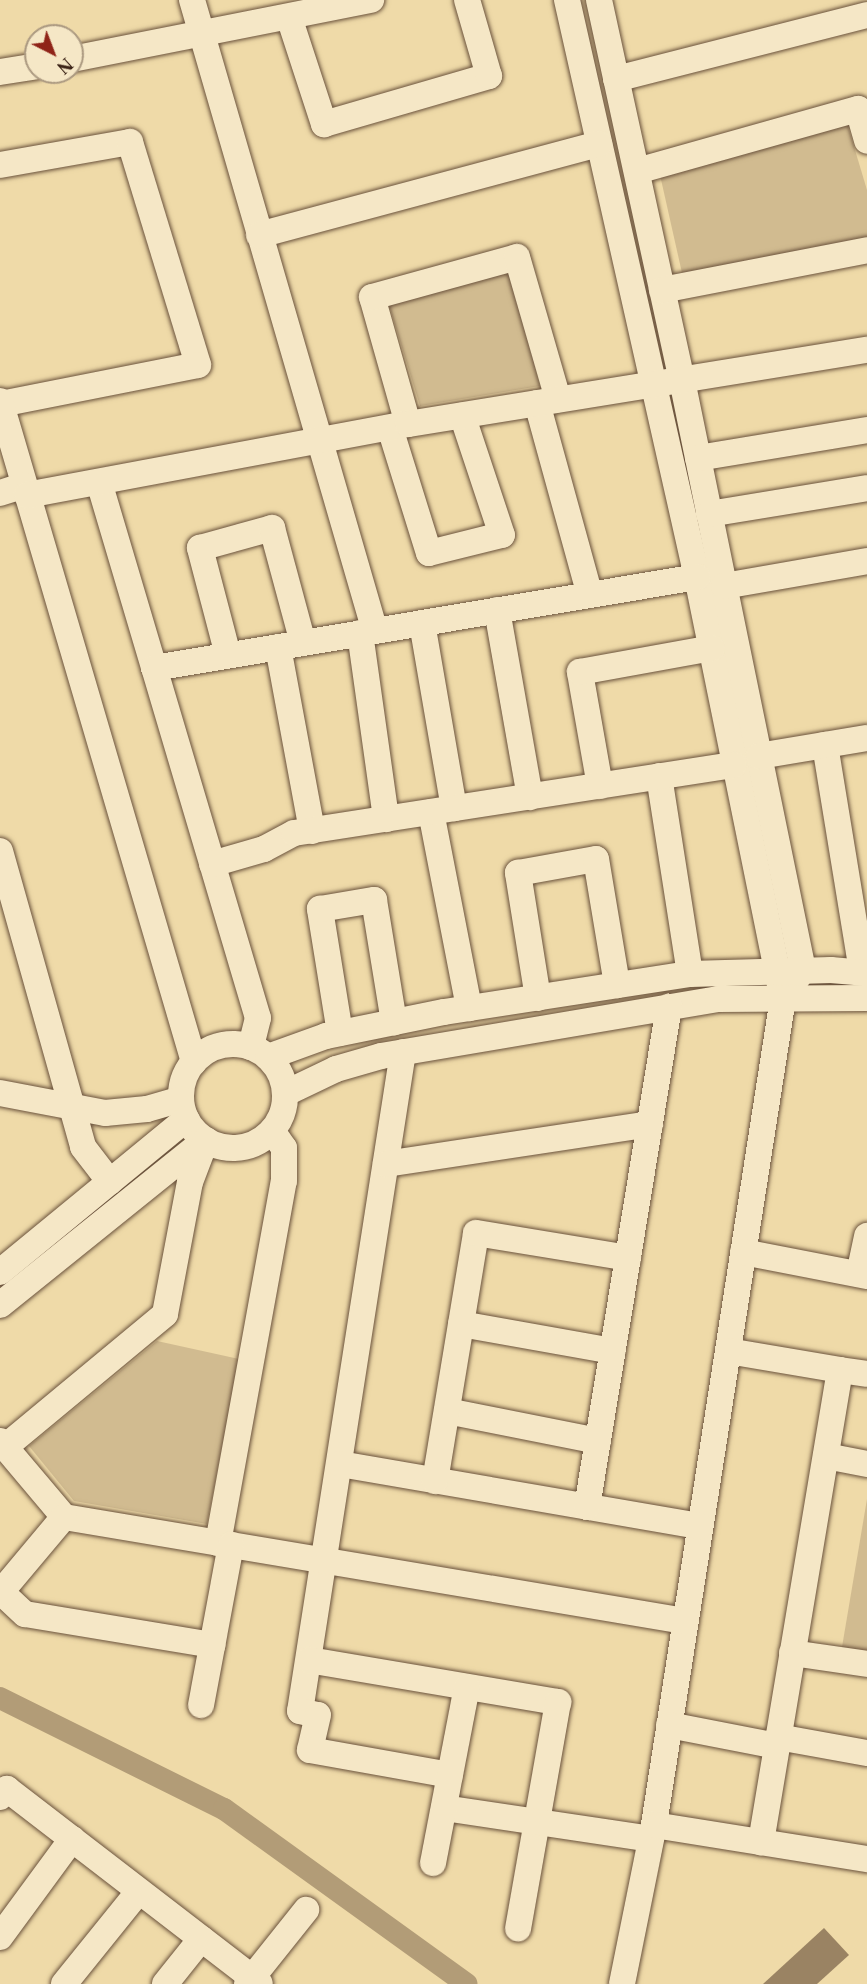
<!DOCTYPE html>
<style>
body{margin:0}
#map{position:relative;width:867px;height:1984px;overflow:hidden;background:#efdaa8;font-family:"Libre Caslon Text",serif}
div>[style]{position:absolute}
.green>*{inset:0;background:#d1bb90}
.canal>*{height:22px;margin:-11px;padding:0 11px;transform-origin:11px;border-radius:11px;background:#b29c77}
.building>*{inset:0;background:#9a8363}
.roads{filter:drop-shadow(0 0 2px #6a523c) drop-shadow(0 0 2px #6a523c)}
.minor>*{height:26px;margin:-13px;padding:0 13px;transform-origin:13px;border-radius:13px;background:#f5e7c6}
.minor>.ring{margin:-13px;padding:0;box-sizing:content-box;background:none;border:26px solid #f5e7c6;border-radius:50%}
span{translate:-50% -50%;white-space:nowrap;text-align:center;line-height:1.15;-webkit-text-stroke:5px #f5e7c6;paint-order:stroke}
.north{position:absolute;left:24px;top:24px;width:60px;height:60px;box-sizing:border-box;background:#f5e7c6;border:2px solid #ab9980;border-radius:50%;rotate:138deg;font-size:16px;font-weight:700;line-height:24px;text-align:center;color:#3d2518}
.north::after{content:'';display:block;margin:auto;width:21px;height:27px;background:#8f2418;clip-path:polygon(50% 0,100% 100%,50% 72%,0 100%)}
</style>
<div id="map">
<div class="green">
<i style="clip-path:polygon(846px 120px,867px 190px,867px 239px,682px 273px,660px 175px)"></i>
<i style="clip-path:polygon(511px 272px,540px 386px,420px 406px,389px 305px)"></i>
<i style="clip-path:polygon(157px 1341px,239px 1359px,207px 1524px,74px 1501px,29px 1446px)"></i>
<i style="clip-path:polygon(867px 1499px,867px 1651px,842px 1647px)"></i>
</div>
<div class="canal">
<i style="left:0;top:1698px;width:250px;rotate:26.4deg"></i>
<i style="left:224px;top:1809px;width:299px;rotate:35.8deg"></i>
</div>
<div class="building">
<i style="clip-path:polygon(824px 1928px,849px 1955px,817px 1984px,763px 1984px)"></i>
</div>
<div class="roads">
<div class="minor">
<i style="left:192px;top:0;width:657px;rotate:73.83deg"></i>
<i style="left:567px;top:0;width:591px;rotate:77.3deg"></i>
<i style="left:697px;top:577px;width:430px;rotate:78.5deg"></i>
<i style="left:783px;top:998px;width:837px;rotate:98.87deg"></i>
<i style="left:654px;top:1825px;width:162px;rotate:101.4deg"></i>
<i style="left:599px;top:0;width:389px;rotate:77.7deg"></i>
<i style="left:682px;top:380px;width:602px;rotate:78.41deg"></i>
<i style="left:803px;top:970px;width:34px;rotate:126deg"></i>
<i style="left:289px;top:17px;width:113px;rotate:71.9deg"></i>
<i style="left:324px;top:124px;width:172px;rotate:-16.2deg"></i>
<i style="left:489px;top:76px;width:79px;rotate:-106.1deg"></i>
<i style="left:72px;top:59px;width:305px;rotate:-11.2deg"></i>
<i style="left:0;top:72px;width:36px;rotate:-9deg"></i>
<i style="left:616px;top:79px;width:259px;rotate:-14.3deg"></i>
<i style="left:0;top:165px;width:132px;rotate:-10deg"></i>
<i style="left:130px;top:142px;width:233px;rotate:73deg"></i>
<i style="left:198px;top:365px;width:201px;rotate:168.8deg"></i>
<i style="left:637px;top:171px;width:230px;rotate:-15.7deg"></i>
<i style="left:858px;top:109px;width:33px;rotate:74deg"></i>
<i style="left:259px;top:235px;width:352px;rotate:-15deg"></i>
<i style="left:662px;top:290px;width:209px;rotate:-11deg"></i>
<i style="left:0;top:401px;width:689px;rotate:73.64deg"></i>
<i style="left:537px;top:403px;width:199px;rotate:74.6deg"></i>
<i style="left:408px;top:424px;width:132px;rotate:-105.8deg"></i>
<i style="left:372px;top:297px;width:150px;rotate:-15.4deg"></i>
<i style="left:517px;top:257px;width:148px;rotate:73.9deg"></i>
<i style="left:390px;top:428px;width:131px;rotate:72.7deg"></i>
<i style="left:429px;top:553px;width:75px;rotate:-13.9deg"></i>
<i style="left:502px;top:535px;width:126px;rotate:-108.4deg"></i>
<i style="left:698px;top:458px;width:171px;rotate:-9.4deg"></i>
<i style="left:99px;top:482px;width:559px;rotate:73.48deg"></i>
<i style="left:258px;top:1018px;width:30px;rotate:104deg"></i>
<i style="left:0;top:493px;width:25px;rotate:-18deg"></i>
<i style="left:27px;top:495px;width:388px;rotate:-10.6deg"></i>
<i style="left:408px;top:424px;width:465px;rotate:-9.2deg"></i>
<i style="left:709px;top:514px;width:160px;rotate:-9.3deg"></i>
<i style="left:724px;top:586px;width:145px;rotate:-9.9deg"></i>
<i style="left:497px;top:610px;width:190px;rotate:80deg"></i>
<i style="left:422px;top:623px;width:188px;rotate:80.2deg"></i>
<i style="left:360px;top:633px;width:188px;rotate:82deg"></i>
<i style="left:278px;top:647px;width:187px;rotate:79.5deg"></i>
<i style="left:228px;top:655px;width:111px;rotate:-104.7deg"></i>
<i style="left:200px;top:548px;width:75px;rotate:-15.5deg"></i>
<i style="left:272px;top:528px;width:119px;rotate:74.9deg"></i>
<i style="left:154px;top:668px;width:551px;rotate:-9.51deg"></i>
<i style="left:825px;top:745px;width:230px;rotate:80.7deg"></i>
<i style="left:759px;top:756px;width:109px;rotate:-9.5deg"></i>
<i style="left:659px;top:776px;width:200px;rotate:81.1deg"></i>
<i style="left:600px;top:786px;width:116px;rotate:-100deg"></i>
<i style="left:580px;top:672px;width:134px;rotate:-10.3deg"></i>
<i style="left:431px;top:812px;width:200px;rotate:79deg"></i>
<i style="left:0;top:851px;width:307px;rotate:74.3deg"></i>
<i style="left:83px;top:1147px;width:44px;rotate:52.4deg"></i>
<i style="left:212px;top:864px;width:54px;rotate:-16.1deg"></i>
<i style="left:264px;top:849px;width:34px;rotate:-28deg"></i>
<i style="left:294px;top:833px;width:445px;rotate:-8.8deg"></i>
<i style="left:538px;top:998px;width:127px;rotate:-99.1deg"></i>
<i style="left:518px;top:873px;width:79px;rotate:-10.2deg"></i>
<i style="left:596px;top:859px;width:128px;rotate:80.5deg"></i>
<i style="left:340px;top:1033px;width:126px;rotate:-99.2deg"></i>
<i style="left:320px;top:909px;width:55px;rotate:-9.5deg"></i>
<i style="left:374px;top:900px;width:124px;rotate:80.7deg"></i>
<i class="ring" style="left:181px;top:1044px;width:78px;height:78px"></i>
<i style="left:403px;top:1052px;width:667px;rotate:98.88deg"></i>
<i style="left:300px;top:1711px;width:18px;rotate:13deg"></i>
<i style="left:318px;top:1715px;width:36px;rotate:103deg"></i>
<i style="left:310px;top:1750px;width:142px;rotate:10.1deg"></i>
<i style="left:268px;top:1057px;width:62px;rotate:-19.9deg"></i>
<i style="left:326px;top:1036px;width:120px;rotate:-11.5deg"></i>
<i style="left:444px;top:1012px;width:249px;rotate:-8.8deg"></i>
<i style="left:690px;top:974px;width:141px;rotate:-1.6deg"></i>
<i style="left:831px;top:970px;width:36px;rotate:5deg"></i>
<i style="left:0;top:1093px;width:107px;rotate:10.8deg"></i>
<i style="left:105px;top:1113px;width:42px;rotate:-5.4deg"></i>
<i style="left:147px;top:1109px;width:35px;rotate:-16deg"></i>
<i style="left:286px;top:1093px;width:55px;rotate:-25.6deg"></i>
<i style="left:336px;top:1069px;width:47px;rotate:-16.1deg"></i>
<i style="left:381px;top:1056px;width:342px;rotate:-9.6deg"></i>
<i style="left:718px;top:999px;width:149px;rotate:-0.4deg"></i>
<i style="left:386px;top:1164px;width:267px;rotate:-8.6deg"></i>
<i style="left:743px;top:1252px;width:126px;rotate:11deg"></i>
<i style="left:0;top:1272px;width:241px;rotate:-39.4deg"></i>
<i style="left:859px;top:1274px;width:39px;rotate:-78deg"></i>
<i style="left:0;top:1305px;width:263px;rotate:-38.8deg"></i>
<i style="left:461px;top:1324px;width:154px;rotate:10.1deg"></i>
<i style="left:728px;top:1351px;width:114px;rotate:9.6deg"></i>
<i style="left:840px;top:1370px;width:479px;rotate:99.5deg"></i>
<i style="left:840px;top:1370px;width:27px;rotate:8deg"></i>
<i style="left:447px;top:1411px;width:154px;rotate:11.2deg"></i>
<i style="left:0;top:1441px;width:99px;rotate:49.9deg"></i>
<i style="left:64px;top:1517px;width:630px;rotate:9.51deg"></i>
<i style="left:5px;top:1447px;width:208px;rotate:-39.7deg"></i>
<i style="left:165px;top:1314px;width:134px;rotate:-79.3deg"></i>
<i style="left:190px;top:1182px;width:45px;rotate:-69.1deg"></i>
<i style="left:826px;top:1456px;width:42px;rotate:11deg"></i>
<i style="left:340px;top:1464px;width:365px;rotate:9.8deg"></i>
<i style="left:435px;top:1481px;width:251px;rotate:-80.6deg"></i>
<i style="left:476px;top:1233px;width:154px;rotate:9.3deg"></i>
<i style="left:587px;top:1507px;width:507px;rotate:-80.69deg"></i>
<i style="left:218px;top:1543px;width:368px;rotate:-79.7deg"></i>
<i style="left:284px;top:1181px;width:33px;rotate:-90deg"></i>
<i style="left:284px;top:1148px;width:21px;rotate:-125deg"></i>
<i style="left:0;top:1591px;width:34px;rotate:43deg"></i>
<i style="left:25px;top:1614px;width:190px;rotate:9.4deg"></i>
<i style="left:1px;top:1592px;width:98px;rotate:-50deg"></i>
<i style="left:792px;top:1653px;width:76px;rotate:8.3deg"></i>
<i style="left:309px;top:1660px;width:253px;rotate:9.6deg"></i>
<i style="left:558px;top:1702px;width:230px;rotate:100deg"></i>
<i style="left:201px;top:1705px;width:163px;rotate:-79.4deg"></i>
<i style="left:669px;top:1725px;width:110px;rotate:11deg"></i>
<i style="left:778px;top:1737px;width:90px;rotate:10.2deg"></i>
<i style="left:0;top:1797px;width:11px;rotate:-49deg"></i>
<i style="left:7px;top:1789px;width:319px;rotate:37.6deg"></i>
<i style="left:444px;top:1808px;width:209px;rotate:8.5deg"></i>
<i style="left:654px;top:1825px;width:216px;rotate:9.1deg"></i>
<i style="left:433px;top:1863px;width:179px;rotate:-79.1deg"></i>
<i style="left:0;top:1937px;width:122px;rotate:-53.7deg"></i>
<i style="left:64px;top:1984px;width:119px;rotate:-51.1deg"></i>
<i style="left:165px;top:1984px;width:58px;rotate:-51.3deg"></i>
<i style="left:247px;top:1984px;width:95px;rotate:-51.4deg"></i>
</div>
</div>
<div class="north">N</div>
</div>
